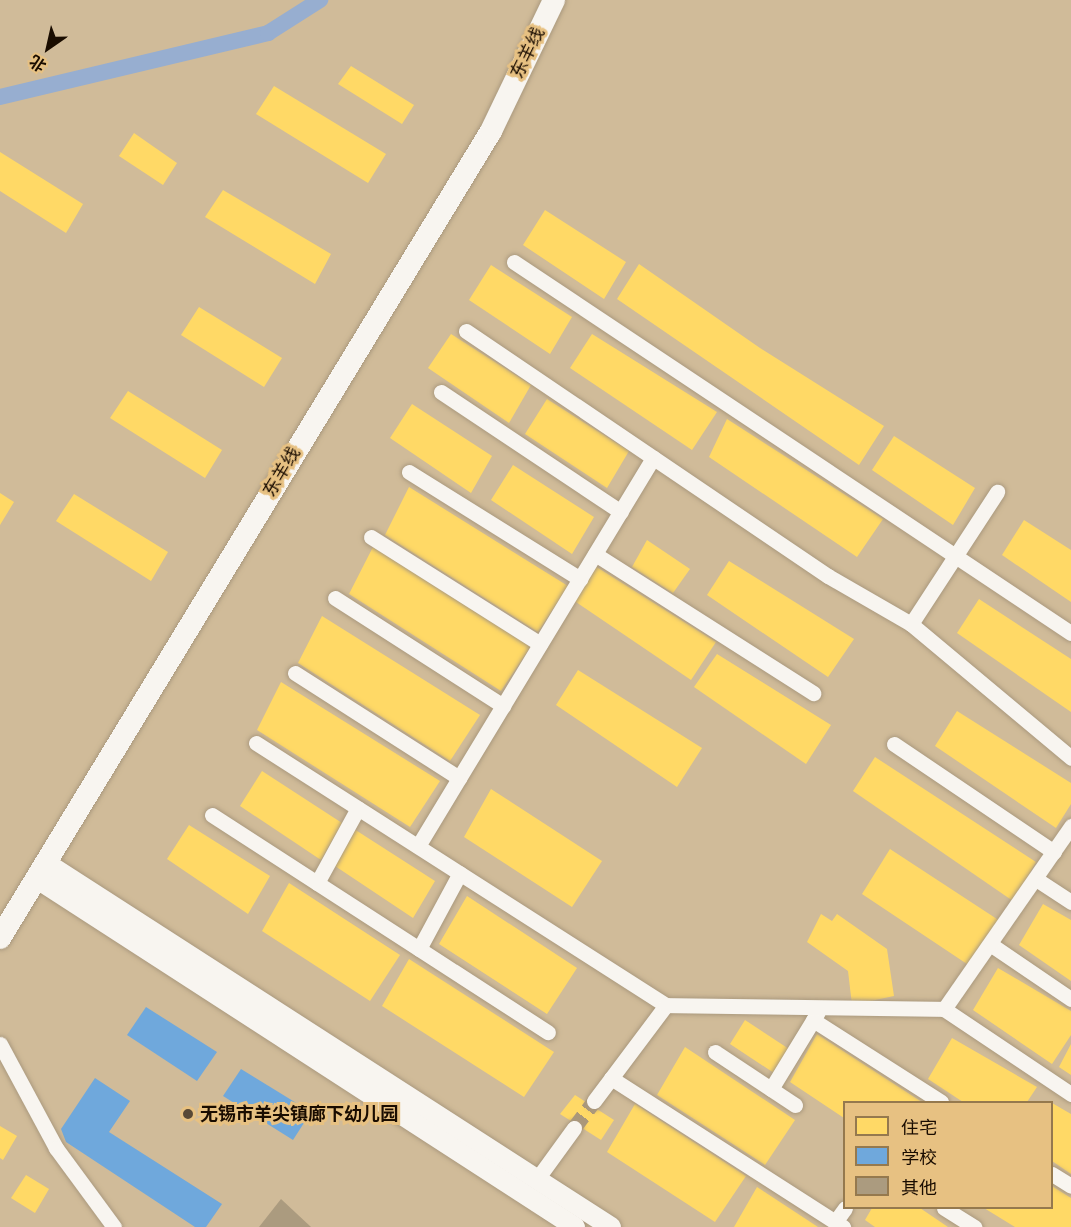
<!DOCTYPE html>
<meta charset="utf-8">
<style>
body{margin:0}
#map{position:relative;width:1071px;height:1227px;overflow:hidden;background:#d0bb99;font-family:"Fira Sans Condensed","Noto Sans SC",sans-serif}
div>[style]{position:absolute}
.homes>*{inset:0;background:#ffd966}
.schools>*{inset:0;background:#6fa8dc}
.canal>*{height:16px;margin:-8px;padding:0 8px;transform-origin:8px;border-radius:8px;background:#97aed0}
.building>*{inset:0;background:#ab9b7f}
.minor-tunnel>*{height:15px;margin-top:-7.5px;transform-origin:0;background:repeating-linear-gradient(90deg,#ab987a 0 15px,transparent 0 23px)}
.roads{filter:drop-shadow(0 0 2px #aa997e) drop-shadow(0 0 2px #aa997e)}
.minor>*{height:15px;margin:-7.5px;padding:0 7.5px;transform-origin:7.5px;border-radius:7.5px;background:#f8f5f0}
.tertiary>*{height:20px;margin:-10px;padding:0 10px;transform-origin:10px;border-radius:10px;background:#f8f5f0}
.secondary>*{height:22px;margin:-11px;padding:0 11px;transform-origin:11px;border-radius:11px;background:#f8f5f0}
.dots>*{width:16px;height:16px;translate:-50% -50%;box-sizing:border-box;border:3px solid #e7c182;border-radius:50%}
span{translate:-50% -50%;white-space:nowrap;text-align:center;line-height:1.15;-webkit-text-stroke:6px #e7c182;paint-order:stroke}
.street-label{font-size:18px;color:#190c00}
.poi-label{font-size:18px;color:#190c00;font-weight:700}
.left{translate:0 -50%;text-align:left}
.legend{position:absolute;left:843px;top:1101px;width:210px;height:108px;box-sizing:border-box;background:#e7c182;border:2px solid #95794e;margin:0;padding:8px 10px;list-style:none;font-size:18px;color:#190c00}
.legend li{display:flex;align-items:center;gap:12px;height:30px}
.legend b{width:30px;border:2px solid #95794e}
.north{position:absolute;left:18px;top:18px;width:60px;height:60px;-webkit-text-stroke:4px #e7c182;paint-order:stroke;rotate:214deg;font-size:16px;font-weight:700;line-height:24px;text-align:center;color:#190c00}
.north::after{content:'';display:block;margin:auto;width:21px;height:27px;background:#190c00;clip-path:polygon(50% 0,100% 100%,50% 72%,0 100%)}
</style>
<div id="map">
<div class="homes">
<i style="clip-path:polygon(351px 66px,414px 105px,402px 124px,338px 84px)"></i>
<i style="clip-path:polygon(274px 86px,386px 154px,368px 183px,256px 114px)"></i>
<i style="clip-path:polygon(134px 133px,177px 163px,163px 185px,119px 156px)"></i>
<i style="clip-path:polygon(0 152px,83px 204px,66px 233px,0 191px)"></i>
<i style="clip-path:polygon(223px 190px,331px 254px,315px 284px,205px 217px)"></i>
<i style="clip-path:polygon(545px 210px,626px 262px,604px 299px,523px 245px)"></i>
<i style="clip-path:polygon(639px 264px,760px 348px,884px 426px,859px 465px,617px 299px)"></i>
<i style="clip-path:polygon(491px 265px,572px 317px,550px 354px,469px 300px)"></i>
<i style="clip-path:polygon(199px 307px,282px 358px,264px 387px,181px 335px)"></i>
<i style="clip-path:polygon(451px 334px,531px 385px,509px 423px,428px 368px)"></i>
<i style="clip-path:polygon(592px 334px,717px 412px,692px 450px,570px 368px)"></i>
<i style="clip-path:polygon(128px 391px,222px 450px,205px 478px,110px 418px)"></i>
<i style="clip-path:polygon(547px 399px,629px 451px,607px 488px,525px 434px)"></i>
<i style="clip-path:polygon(412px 404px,492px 456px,471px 493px,390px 438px)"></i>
<i style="clip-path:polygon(727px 419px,883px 519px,857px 557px,709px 457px)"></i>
<i style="clip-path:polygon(894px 436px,975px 488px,953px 525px,872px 470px)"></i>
<i style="clip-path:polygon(513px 465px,594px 517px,572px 554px,491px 500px)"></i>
<i style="clip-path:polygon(409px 487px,568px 586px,538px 632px,385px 535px)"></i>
<i style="clip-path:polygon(0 493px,14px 502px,0 525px)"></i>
<i style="clip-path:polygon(74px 494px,168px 552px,151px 581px,56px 521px)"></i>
<i style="clip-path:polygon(1024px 520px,1071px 550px,1071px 602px,1002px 555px)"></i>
<i style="clip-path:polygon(647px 540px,690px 569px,673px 593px,632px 567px)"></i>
<i style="clip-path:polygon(373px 547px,531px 646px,501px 691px,349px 594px)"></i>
<i style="clip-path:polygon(729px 561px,854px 639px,828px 677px,707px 595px)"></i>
<i style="clip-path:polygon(592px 564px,716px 642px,691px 680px,570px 598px)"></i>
<i style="clip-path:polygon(979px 599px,1071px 659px,1071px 712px,957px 633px)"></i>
<i style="clip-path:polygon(322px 616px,480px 715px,450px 761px,298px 663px)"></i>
<i style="clip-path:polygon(717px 654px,831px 725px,806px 764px,694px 687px)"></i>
<i style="clip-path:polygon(578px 670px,702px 748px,677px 787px,556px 705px)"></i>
<i style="clip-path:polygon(281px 682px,440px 781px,410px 827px,257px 730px)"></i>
<i style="clip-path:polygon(957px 711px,1071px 783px,1071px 804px,1056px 828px,935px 746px)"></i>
<i style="clip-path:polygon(875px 757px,1036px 862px,1013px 901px,853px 791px)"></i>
<i style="clip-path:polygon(262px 771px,342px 823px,321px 860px,240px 806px)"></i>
<i style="clip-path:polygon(491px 789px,602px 861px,572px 907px,464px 837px)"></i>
<i style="clip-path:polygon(189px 825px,270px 876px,248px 914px,167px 859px)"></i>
<i style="clip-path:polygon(354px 829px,435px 881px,413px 918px,332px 864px)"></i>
<i style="clip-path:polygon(890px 849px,1003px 923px,973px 968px,862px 894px)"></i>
<i style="clip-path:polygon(289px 883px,400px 955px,370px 1001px,262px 931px)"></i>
<i style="clip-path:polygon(467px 896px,577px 968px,547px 1014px,439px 944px)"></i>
<i style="clip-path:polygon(1043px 904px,1071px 920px,1071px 981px,1019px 945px)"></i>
<i style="clip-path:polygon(821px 914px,832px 921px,837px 914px,887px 949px,894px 996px,852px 1005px,848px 971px,807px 942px)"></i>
<i style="clip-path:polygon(409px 959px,554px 1052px,524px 1097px,382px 1006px)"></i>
<i style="clip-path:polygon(998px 968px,1071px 1011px,1071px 1035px,1052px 1064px,973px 1010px)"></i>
<i style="clip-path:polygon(745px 1020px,789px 1049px,774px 1073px,730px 1044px)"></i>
<i style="clip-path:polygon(817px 1034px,922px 1102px,844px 1102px,844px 1118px,790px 1082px)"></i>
<i style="clip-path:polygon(952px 1038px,1037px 1087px,1027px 1102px,963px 1102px,928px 1079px)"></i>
<i style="clip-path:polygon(1071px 1044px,1071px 1075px,1059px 1067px)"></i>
<i style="clip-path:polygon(685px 1047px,795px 1120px,765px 1165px,657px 1095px)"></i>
<i style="clip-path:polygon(575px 1095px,614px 1120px,601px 1140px,560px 1114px)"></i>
<i style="clip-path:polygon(1052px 1103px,1071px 1114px,1071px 1174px,1052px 1161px)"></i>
<i style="clip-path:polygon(635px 1104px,746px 1176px,715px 1222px,607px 1152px)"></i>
<i style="clip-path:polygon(0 1126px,17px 1136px,3px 1160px,0 1158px)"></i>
<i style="clip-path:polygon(26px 1175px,49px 1189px,35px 1213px,11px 1198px)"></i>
<i style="clip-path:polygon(1052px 1186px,1071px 1198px,1071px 1227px,1015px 1227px,984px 1208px,1052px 1208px)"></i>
<i style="clip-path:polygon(757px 1187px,818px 1227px,734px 1227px)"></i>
<i style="clip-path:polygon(872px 1208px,920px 1208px,948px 1227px,875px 1227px,865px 1220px)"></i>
</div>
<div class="schools">
<i style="clip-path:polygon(146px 1007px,217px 1052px,197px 1081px,127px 1035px)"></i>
<i style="clip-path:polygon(241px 1069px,311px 1112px,293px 1140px,223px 1096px)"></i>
<i style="clip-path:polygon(95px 1078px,130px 1101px,109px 1132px,222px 1204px,206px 1227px,195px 1227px,66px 1142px,61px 1129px)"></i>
</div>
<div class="canal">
<i style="left:0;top:97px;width:276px;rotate:-13.4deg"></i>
<i style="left:268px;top:33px;width:62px;rotate:-32.4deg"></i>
</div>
<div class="building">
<i style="clip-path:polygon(281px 1199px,311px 1227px,259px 1227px)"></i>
</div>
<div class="minor-tunnel">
<i style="left:574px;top:1128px;width:34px;rotate:-53deg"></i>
</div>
<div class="roads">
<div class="minor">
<i style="left:514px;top:262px;width:669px;rotate:33.67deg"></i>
<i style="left:466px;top:331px;width:437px;rotate:34.1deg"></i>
<i style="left:828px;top:576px;width:96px;rotate:30deg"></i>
<i style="left:911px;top:624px;width:209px;rotate:39.9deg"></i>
<i style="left:441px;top:392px;width:216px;rotate:33.7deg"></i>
<i style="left:409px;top:472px;width:202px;rotate:32deg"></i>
<i style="left:371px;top:537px;width:200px;rotate:32.3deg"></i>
<i style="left:595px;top:554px;width:259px;rotate:32.5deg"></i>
<i style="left:335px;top:598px;width:200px;rotate:32.7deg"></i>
<i style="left:911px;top:624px;width:158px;rotate:-56.9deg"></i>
<i style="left:295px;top:673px;width:195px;rotate:32.6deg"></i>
<i style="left:256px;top:743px;width:487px;rotate:32.6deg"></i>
<i style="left:894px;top:744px;width:193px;rotate:34deg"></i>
<i style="left:212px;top:815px;width:400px;rotate:32.9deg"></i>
<i style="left:418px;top:846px;width:454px;rotate:-58.8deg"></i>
<i style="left:1036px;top:879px;width:42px;rotate:33.3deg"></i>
<i style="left:317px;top:883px;width:85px;rotate:-61.3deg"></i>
<i style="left:990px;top:944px;width:98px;rotate:34.2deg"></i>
<i style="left:419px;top:949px;width:86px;rotate:-61.7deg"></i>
<i style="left:944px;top:1009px;width:153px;rotate:33.8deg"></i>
<i style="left:813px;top:1020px;width:152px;rotate:32.6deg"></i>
<i style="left:0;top:1044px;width:118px;rotate:61.7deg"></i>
<i style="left:56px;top:1148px;width:98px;rotate:53.7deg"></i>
<i style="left:715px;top:1052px;width:96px;rotate:33.5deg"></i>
<i style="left:611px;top:1078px;width:276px;rotate:32.7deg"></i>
<i style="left:771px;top:1089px;width:90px;rotate:-58.6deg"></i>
<i style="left:594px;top:1101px;width:120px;rotate:-53.1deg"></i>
<i style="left:666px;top:1005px;width:278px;rotate:0.8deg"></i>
<i style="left:944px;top:1009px;width:223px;rotate:-55.2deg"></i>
<i style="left:1052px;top:1174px;width:22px;rotate:32deg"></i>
<i style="left:537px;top:1179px;width:63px;rotate:-54deg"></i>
<i style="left:944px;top:1208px;width:36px;rotate:32deg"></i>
<i style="left:835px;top:1222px;width:17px;rotate:-54deg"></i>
</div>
<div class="tertiary">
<i style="left:46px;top:863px;width:672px;rotate:32.79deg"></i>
<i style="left:36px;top:878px;width:642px;rotate:32.92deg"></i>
</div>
<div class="secondary">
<i style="left:0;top:938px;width:945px;rotate:-58.68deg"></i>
<i style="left:491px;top:131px;width:145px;rotate:-64.3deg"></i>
</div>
</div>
<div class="dots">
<i style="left:188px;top:1114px;background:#594936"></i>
</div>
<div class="street-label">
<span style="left:528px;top:53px;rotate:-64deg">东羊线</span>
<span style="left:282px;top:472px;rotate:-59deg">东羊线</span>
</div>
<div class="poi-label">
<span class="left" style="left:200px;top:1114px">无锡市羊尖镇廊下幼儿园</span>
</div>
<ul class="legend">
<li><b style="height:16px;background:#ffd966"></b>住宅</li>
<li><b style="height:16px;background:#6fa8dc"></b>学校</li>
<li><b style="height:16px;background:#ab9b7f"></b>其他</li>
</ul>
<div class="north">北</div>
</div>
